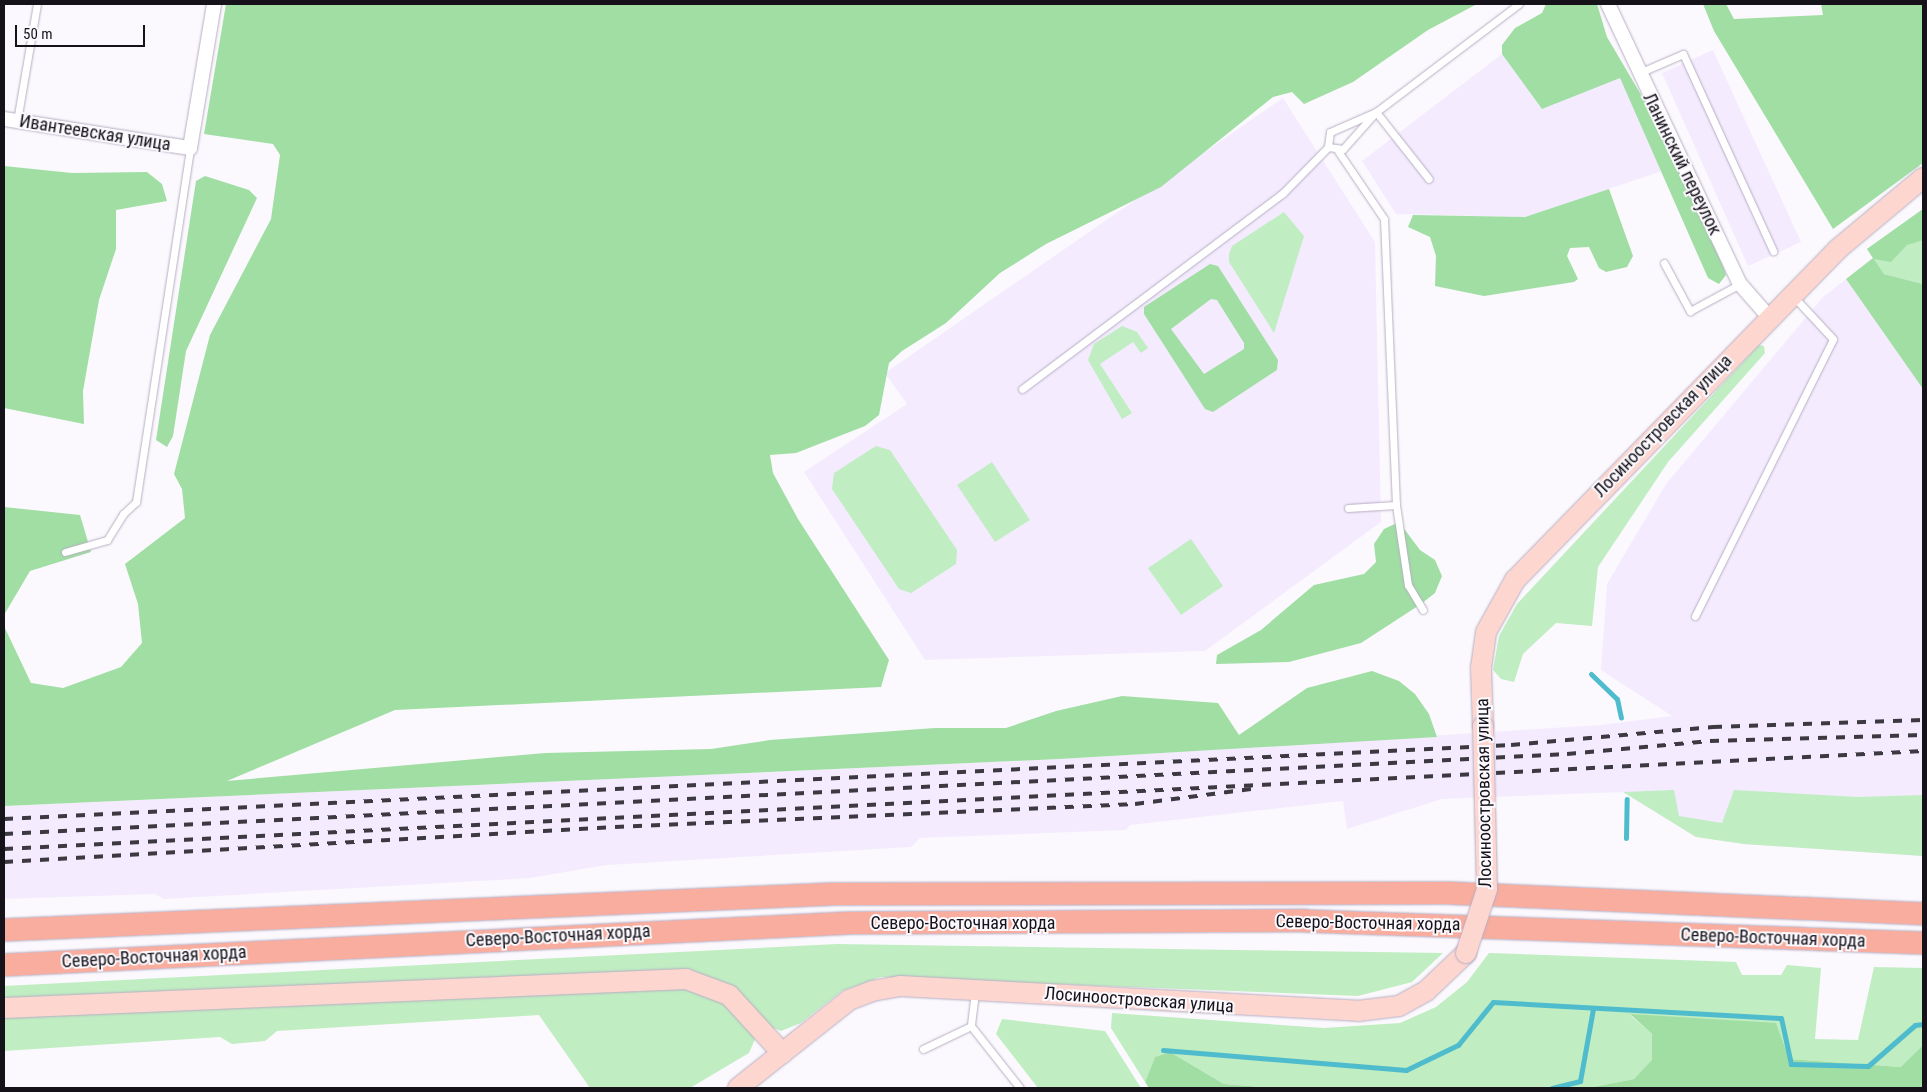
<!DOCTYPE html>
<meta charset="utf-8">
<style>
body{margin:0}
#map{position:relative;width:1927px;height:1092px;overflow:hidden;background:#fbf9fd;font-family:"Roboto Condensed",sans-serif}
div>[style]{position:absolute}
.built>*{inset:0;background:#f4ecfe}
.green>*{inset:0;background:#c0edc2}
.forest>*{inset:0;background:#a0dea4}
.stream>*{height:5px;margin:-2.5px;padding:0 2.5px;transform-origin:2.5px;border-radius:2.5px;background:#4fbccd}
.roads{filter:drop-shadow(0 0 1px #b8adc3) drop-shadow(0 0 1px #b8adc3)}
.lane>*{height:7px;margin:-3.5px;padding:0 3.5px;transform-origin:3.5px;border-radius:3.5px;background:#fff}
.street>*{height:14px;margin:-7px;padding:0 7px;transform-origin:7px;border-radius:7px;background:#fff}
.secondary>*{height:20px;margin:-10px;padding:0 10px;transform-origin:10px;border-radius:10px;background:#fcd6cf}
.primary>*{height:22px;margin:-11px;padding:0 11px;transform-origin:11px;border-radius:11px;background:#f9ad9e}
.rail>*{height:4px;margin-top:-2px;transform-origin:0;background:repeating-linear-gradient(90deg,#3d3941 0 9px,transparent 0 18px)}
.bridges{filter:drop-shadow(0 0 1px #b8adc3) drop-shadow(0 0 1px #b8adc3)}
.secondary-bridge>*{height:20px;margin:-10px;padding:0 10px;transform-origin:10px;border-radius:10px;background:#fcd6cf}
span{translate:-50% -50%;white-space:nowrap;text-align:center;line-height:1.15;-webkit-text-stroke:4px #fbf9fd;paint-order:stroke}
.street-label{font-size:18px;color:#16121a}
.frame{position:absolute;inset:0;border:5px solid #16121a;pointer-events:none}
.scale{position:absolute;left:15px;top:25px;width:130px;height:22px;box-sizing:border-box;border:2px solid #16121a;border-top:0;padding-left:6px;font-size:15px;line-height:18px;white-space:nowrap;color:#16121a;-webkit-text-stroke:4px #fbf9fd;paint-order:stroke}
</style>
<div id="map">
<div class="built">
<i style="clip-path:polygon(1713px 50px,1801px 242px,1748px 266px,1662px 73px)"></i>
<i style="clip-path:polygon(1502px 54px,1542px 109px,1620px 77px,1662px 171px,1525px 217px,1396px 214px,1362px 161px)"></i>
<i style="clip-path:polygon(1283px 98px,1375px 242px,1381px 522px,1205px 651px,925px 660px,804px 472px,907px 404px,885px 373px)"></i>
<i style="clip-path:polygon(1846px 279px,1923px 389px,1923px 856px,1744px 844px,1696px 837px,1623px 792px,1442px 799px,1347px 829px,1343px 801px,1130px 825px,1126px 830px,920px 838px,911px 847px,607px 865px,530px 878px,164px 899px,155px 894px,4px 899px,4px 806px,1059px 759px,1601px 725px,1672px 716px,1601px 670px,1607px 584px,1666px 484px,1824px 296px)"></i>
</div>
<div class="green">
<i style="clip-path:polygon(1923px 209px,1923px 284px,1884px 274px,1867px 249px)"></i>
<i style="clip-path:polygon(1284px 212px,1304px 236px,1274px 333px,1229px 262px,1229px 254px,1232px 246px)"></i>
<i style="clip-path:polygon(1122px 326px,1137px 332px,1148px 348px,1141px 353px,1133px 342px,1100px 364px,1132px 413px,1122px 419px,1088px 360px,1094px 344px)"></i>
<i style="clip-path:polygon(1759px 345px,1764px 346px,1765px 353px,1668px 462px,1598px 567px,1592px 626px,1556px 623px,1523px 654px,1514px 682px,1501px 679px,1493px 670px,1499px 636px,1517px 604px)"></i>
<i style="clip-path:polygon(876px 446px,890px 450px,957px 550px,956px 564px,911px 593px,899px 589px,832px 489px,834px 473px)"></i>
<i style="clip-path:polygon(992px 462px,1030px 520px,995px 542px,957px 485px)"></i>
<i style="clip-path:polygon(1191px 539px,1223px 586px,1181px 615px,1148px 568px)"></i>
<i style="clip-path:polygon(1674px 790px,1679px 816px,1722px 823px,1734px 790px,1858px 797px,1923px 795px,1923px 856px,1744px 844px,1696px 837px,1623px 792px)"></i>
<i style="clip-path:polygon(837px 944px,1443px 953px,1412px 982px,1358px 996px,881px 977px,842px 991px,801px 1023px,781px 1031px,768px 1026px,716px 982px,4px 1004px,4px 986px)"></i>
<i style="clip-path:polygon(1489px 953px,1736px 962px,1742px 975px,1781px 975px,1787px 965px,1821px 968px,1815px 1039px,1858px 1040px,1874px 967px,1923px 968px,1923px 1045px,1902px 1067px,1788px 1059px,1630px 1015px,1652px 1034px,1653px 1060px,1634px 1079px,1588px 1088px,1276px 1088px,1224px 1084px,1170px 1052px,1155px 1057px,1145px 1082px,1111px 1028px,1112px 1013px,1324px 1028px,1400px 1023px,1436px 1007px,1467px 982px)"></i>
<i style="clip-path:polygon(662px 984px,712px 991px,756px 1037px,749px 1053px,690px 1088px,590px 1088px,539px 1015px,277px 1031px,265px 1041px,232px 1044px,220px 1037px,4px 1051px,4px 1014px)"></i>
<i style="clip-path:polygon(1002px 1019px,1105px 1031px,1141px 1088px,1038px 1088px,996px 1034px)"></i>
</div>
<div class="forest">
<i style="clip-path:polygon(226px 4px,1477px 4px,1428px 30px,1353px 82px,1304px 104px,1292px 92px,1273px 97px,1161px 187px,1046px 244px,1000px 273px,946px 323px,902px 351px,889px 363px,879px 415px,865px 426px,796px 453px,770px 455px,773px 473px,798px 519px,889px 660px,881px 687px,395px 710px,227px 781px,545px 753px,711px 749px,770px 740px,935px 728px,1006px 728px,1056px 711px,1122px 696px,1218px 703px,1239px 735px,1307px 688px,1372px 671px,1399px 681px,1415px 694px,1429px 714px,1437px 737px,1059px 759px,4px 806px,4px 626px,31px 683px,63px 688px,121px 667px,142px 643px,138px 604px,125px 564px,185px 518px,182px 489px,174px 474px,210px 335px,271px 219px,280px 155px,273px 144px,204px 134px)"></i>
<i style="clip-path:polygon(1546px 4px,1597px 4px,1607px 37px,1650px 110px,1723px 266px,1726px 275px,1719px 284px,1708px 278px,1620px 78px,1542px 109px,1502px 54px,1502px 45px,1515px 28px,1542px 13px)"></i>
<i style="clip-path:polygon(1703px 4px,1726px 4px,1734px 19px,1823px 15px,1821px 4px,1923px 4px,1923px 163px,1833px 229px,1714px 31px)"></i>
<i style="clip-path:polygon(4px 166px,72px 173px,147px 172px,162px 184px,167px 201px,116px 210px,116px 249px,99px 300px,83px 391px,84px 424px,4px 408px)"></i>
<i style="clip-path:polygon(205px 176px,249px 190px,257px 198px,186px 351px,173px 436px,167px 447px,156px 440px,196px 181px)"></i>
<i style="clip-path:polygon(1609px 189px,1633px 256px,1627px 267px,1606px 272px,1599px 268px,1589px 247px,1570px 248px,1567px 256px,1578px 279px,1574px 282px,1484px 296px,1435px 286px,1436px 256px,1430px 237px,1408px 227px,1413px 215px,1525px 217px)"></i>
<i style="clip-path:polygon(1923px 209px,1923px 240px,1907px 245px,1891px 262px,1874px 259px,1884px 274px,1923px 284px,1923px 389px,1846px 279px,1873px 258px,1867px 249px)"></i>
<i style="clip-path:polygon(evenodd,1210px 264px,1218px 266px,1278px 360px,1277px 370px,1213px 412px,1205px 409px,1144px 314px,1144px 307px,1210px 264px,1211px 299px,1217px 300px,1244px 343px,1244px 349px,1204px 374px,1171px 329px,1211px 299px)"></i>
<i style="clip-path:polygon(4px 507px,80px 515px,91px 552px,30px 571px,4px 615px)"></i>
<i style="clip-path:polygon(1399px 522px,1420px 550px,1435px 560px,1442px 576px,1435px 593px,1421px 604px,1361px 643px,1289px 662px,1216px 664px,1217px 655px,1261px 630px,1314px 585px,1364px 574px,1376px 562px,1374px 544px,1384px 529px)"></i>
<i style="clip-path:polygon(1630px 1014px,1776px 1023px,1789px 1059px,1901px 1067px,1923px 1045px,1923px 1088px,1588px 1088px,1634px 1079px,1652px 1060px,1652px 1034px)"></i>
<i style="clip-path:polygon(1170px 1052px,1224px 1084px,1276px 1088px,1149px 1088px,1145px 1082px,1155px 1057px)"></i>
</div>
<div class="stream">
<i style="left:1591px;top:674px;width:36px;rotate:44deg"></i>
<i style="left:1617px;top:699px;width:19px;rotate:78deg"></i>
<i style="left:1626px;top:838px;width:39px;rotate:-89deg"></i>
<i style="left:1163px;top:1050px;width:244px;rotate:4.7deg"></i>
<i style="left:1406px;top:1070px;width:58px;rotate:-25.7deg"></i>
<i style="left:1458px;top:1045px;width:55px;rotate:-50.9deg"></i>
<i style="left:1493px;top:1002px;width:288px;rotate:3.2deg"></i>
<i style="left:1781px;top:1018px;width:47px;rotate:77.7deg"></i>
<i style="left:1791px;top:1064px;width:77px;rotate:1.5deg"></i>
<i style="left:1868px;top:1066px;width:62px;rotate:-41.1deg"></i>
<i style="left:1915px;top:1025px;width:8px;rotate:-7deg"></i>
<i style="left:1552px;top:1088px;width:29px;rotate:-14deg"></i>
<i style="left:1580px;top:1081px;width:73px;rotate:-79.8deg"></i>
</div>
<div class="roads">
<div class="lane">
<i style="left:1639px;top:73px;width:48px;rotate:-23.4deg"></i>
<i style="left:1683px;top:54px;width:217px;rotate:65.4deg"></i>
<i style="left:1376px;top:112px;width:50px;rotate:156.5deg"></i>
<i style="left:1330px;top:132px;width:15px;rotate:98deg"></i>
<i style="left:1328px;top:147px;width:15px;rotate:8deg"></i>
<i style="left:1343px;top:149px;width:50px;rotate:-48.3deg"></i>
<i style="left:1376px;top:112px;width:179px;rotate:-37.1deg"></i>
<i style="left:1376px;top:112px;width:85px;rotate:51.7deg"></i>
<i style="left:17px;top:121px;width:119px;rotate:-80.3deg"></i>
<i style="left:1338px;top:151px;width:82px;rotate:55.9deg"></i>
<i style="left:1384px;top:219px;width:286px;rotate:87.6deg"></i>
<i style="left:1396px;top:505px;width:48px;rotate:176.4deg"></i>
<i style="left:1664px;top:263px;width:55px;rotate:61.6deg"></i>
<i style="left:1690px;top:311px;width:57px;rotate:-28.4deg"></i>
<i style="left:1022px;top:389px;width:326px;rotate:-36.9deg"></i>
<i style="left:1283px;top:193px;width:64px;rotate:-45.6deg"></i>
<i style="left:1396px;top:505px;width:81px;rotate:81.5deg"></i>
<i style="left:1408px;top:585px;width:29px;rotate:59deg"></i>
<i style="left:65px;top:552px;width:44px;rotate:-15.9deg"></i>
<i style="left:107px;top:540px;width:31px;rotate:-58deg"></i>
<i style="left:123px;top:514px;width:18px;rotate:-43deg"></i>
<i style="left:136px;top:502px;width:358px;rotate:-81.3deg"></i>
<i style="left:1695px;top:616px;width:309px;rotate:-63.5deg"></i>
<i style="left:1833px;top:339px;width:57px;rotate:-132.9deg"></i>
<i style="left:975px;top:992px;width:34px;rotate:97deg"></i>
<i style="left:971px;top:1026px;width:79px;rotate:51.7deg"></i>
<i style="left:923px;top:1049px;width:53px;rotate:-25.6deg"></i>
</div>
<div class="street">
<i style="left:1608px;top:4px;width:310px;rotate:64.8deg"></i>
<i style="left:1740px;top:284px;width:44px;rotate:48.7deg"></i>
<i style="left:4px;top:119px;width:188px;rotate:8.9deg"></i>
<i style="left:190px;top:148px;width:146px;rotate:-80.5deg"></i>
</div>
<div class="secondary">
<i style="left:1483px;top:726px;width:58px;rotate:-92deg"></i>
<i style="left:1481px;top:668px;width:36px;rotate:-82deg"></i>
<i style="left:1486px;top:632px;width:60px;rotate:-60.9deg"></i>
<i style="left:1515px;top:580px;width:462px;rotate:-45.7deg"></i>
<i style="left:1838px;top:249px;width:111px;rotate:-39.9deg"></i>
<i style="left:4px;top:1008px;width:683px;rotate:-2.43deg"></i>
<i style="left:686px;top:979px;width:46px;rotate:20.4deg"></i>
<i style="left:729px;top:995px;width:79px;rotate:47.6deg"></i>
<i style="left:738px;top:1088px;width:142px;rotate:-38.4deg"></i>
<i style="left:849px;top:1000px;width:25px;rotate:-21deg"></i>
<i style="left:872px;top:991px;width:28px;rotate:-10deg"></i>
<i style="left:900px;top:986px;width:459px;rotate:3.1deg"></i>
<i style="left:1358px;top:1011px;width:41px;rotate:-7deg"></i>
<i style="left:1399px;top:1006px;width:31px;rotate:-29deg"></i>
<i style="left:1426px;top:991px;width:55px;rotate:-43.5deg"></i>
</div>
<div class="primary">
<i style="left:4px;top:930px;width:830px;rotate:-2.49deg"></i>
<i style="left:833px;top:894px;width:614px;rotate:-0.09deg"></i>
<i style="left:1447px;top:893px;width:476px;rotate:2.5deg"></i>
<i style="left:4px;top:965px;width:847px;rotate:-2.84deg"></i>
<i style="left:850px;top:923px;width:456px;rotate:-0.3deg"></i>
<i style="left:1306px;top:921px;width:617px;rotate:2.04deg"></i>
</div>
</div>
<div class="rail">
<i style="left:4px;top:819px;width:1509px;rotate:-2.81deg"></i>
<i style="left:1511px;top:745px;width:203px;rotate:-5.1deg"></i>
<i style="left:1713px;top:727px;width:210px;rotate:-1.9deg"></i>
<i style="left:4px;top:834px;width:1565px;rotate:-2.93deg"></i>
<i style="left:1567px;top:754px;width:144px;rotate:-5.2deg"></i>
<i style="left:1710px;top:741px;width:213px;rotate:-1.6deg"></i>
<i style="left:4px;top:849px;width:1922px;rotate:-2.92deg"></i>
<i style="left:4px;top:862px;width:612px;rotate:-3.28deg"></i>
<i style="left:615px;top:827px;width:521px;rotate:-2.53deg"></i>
<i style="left:1135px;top:804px;width:117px;rotate:-7.4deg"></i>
</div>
<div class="bridges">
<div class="secondary-bridge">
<i style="left:1466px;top:953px;width:67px;rotate:-71.8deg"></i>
<i style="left:1487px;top:889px;width:163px;rotate:-91.4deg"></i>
</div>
</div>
<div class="street-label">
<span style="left:95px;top:133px;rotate:9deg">Ивантеевская улица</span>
<span style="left:1682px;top:164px;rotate:64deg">Ланинский переулок</span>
<span style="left:1663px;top:426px;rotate:-46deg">Лосиноостровская улица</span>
<span style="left:1484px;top:793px;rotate:-91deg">Лосиноостровская улица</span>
<span style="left:963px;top:923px">Северо-Восточная хорда</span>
<span style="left:1368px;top:923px;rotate:1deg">Северо-Восточная хорда</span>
<span style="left:558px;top:936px;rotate:-3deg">Северо-Восточная хорда</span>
<span style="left:1773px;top:938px;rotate:2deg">Северо-Восточная хорда</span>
<span style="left:154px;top:957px;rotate:-3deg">Северо-Восточная хорда</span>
<span style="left:1139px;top:1000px;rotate:4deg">Лосиноостровская улица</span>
</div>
<div class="frame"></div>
<div class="scale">50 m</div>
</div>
